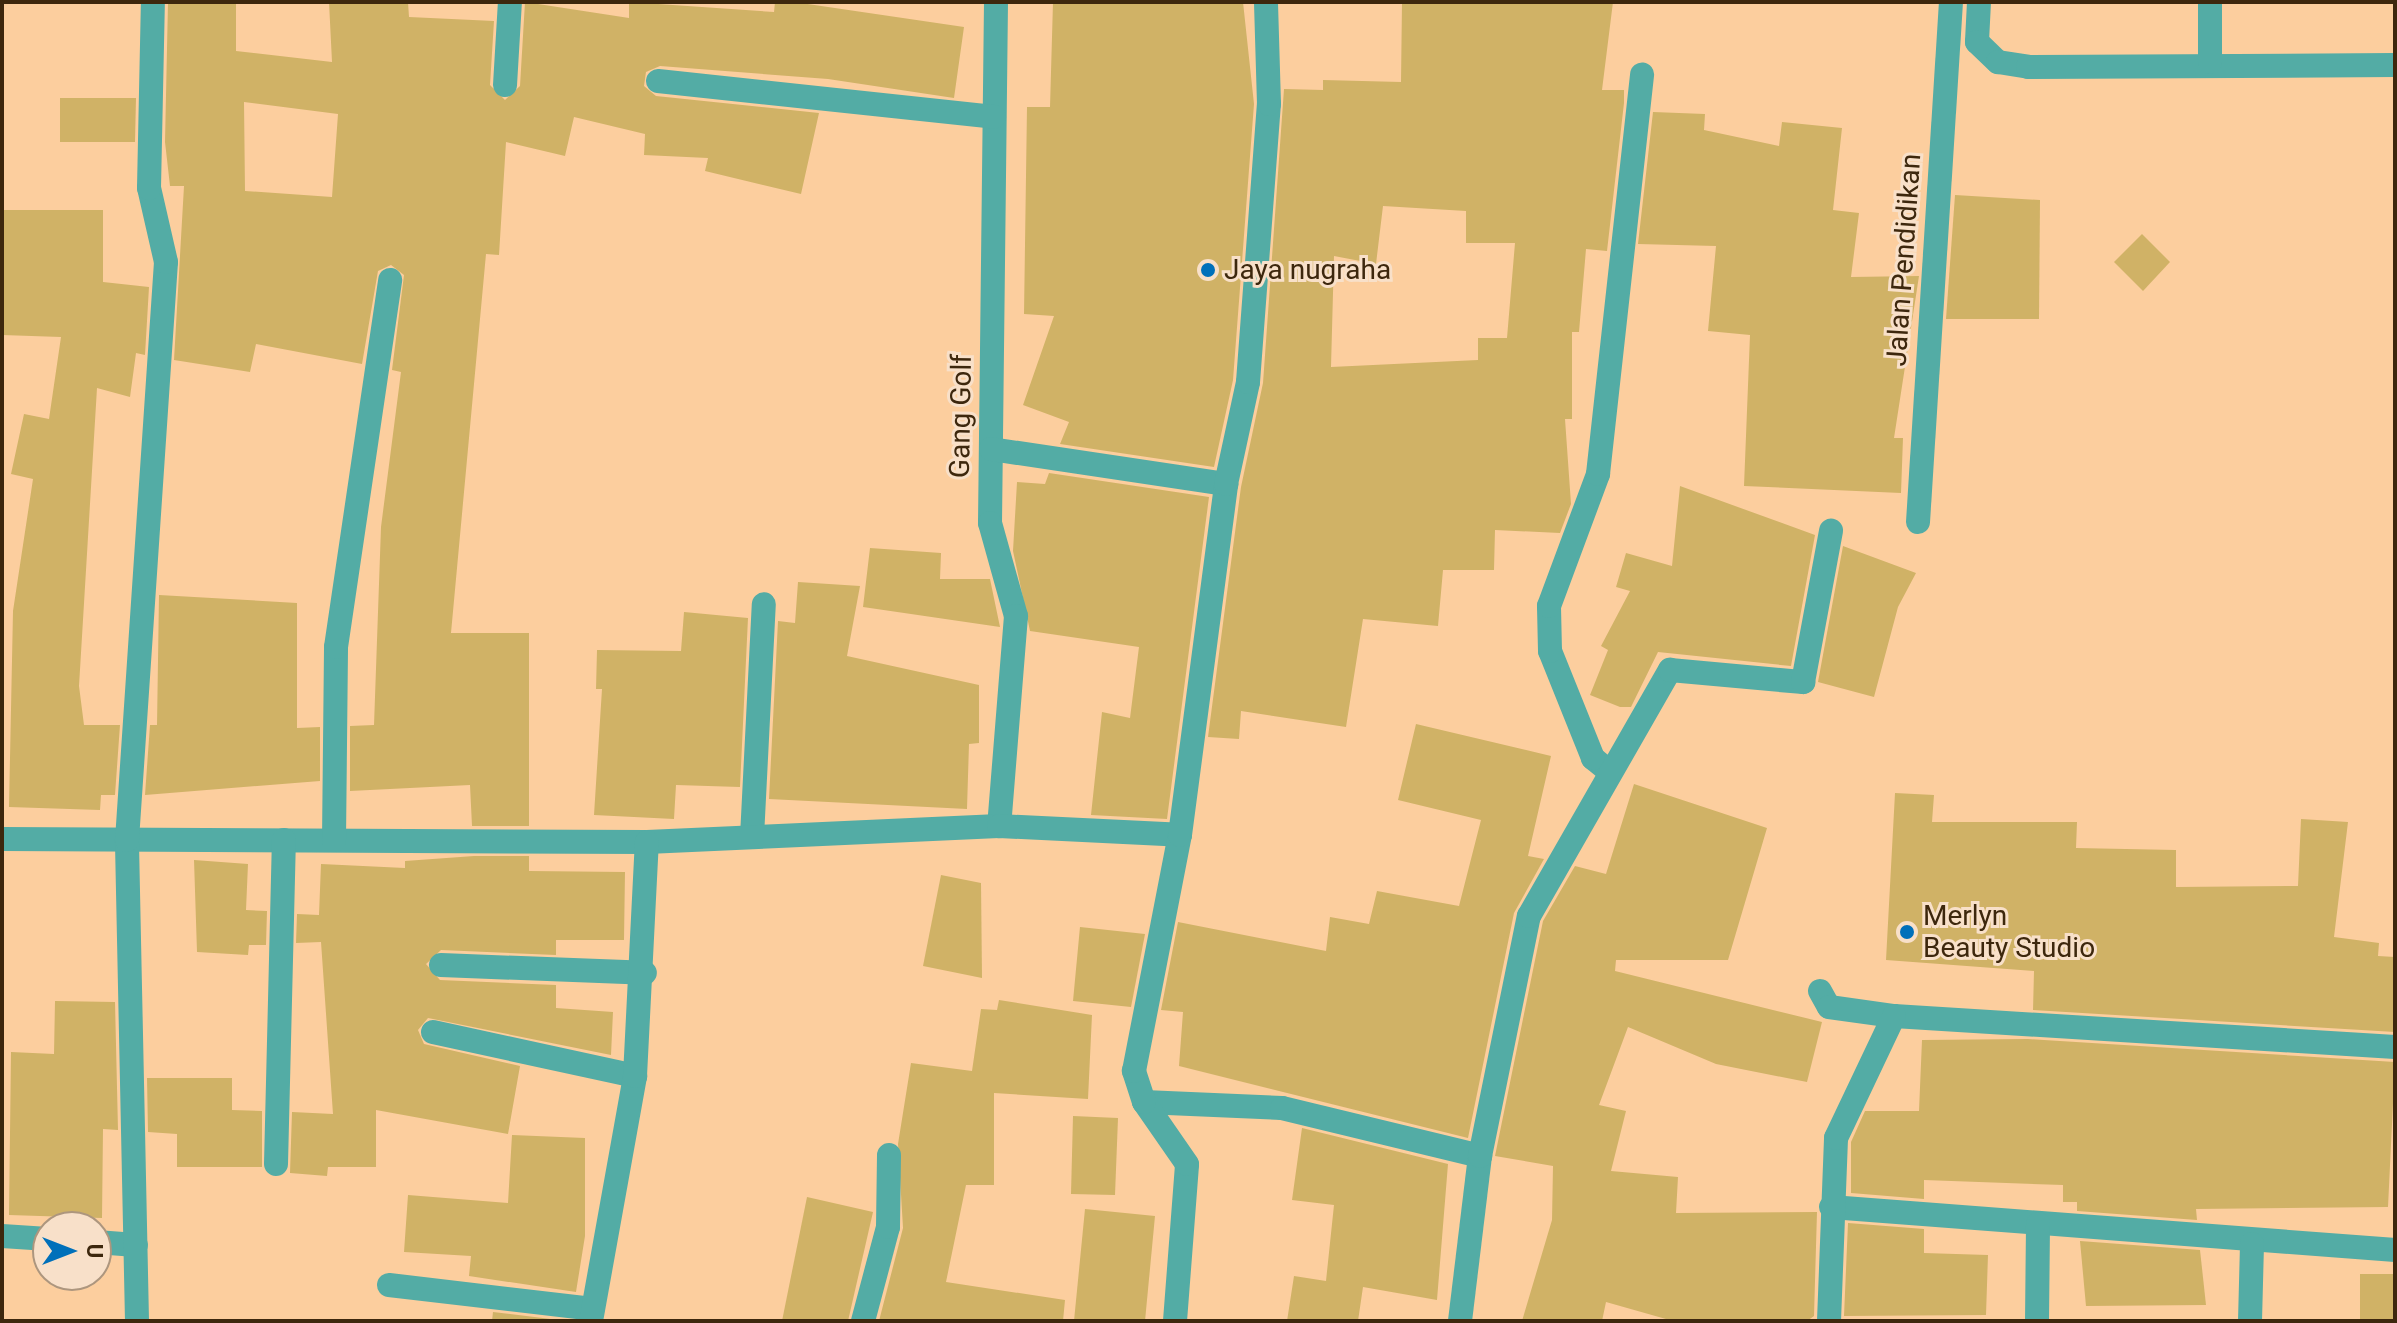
<!DOCTYPE html>
<style>
body{margin:0}
#map{position:relative;width:2397px;height:1323px;overflow:hidden;background:#fcce9e;font-family:Roboto,sans-serif}
div>[style]{position:absolute}
.building>*{inset:0;background:#d0b266}
.minor>*{height:24px;margin:-12px;padding:0 12px;transform-origin:12px;border-radius:12px;background:#53aca5}
.dots>*{width:22px;height:22px;translate:-50% -50%;box-sizing:border-box;border:4px solid #f8e0c9;border-radius:50%}
span{translate:-50% -50%;white-space:nowrap;text-align:center;line-height:1.15;-webkit-text-stroke:6px #f8e0c9;paint-order:stroke}
.street-label{font-size:28px;color:#3d270d}
.poi-label{font-size:28px;color:#3d270d}
.left{translate:0 -50%;text-align:left}
.frame{position:absolute;inset:0;border:4px solid #3d270d;pointer-events:none}
.north{position:absolute;left:32px;top:1211px;width:80px;height:80px;box-sizing:border-box;background:#f8e0c9;border:2px solid #ad967e;border-radius:50%;rotate:90deg;font-size:22px;font-weight:700;line-height:32px;text-align:center;color:#3d270d}
.north::after{content:'';display:block;margin:auto;width:28px;height:36px;background:#0070ba;clip-path:polygon(50% 0,100% 100%,50% 72%,0 100%)}
</style>
<div id="map">
<div class="building">
<i style="clip-path:polygon(evenodd,168px 2px,236px 2px,236px 51px,332px 62px,329px 2px,408px 2px,409px 17px,494px 21px,490px 85px,505px 100px,520px 86px,525px 2px,629px 18px,629px 2px,774px 12px,775px 2px,794px 2px,964px 27px,954px 98px,828px 79px,660px 66px,646px 72px,644px 86px,656px 96px,819px 113px,801px 194px,705px 171px,708px 158px,644px 155px,645px 134px,574px 117px,565px 156px,506px 142px,499px 255px,486px 254px,451px 633px,529px 633px,529px 826px,472px 826px,470px 785px,350px 791px,350px 726px,374px 725px,381px 527px,401px 372px,392px 370px,404px 275px,391px 265px,378px 271px,362px 364px,256px 344px,250px 372px,174px 360px,184px 186px,170px 186px,165px 142px,168px 2px,244px 102px,338px 114px,332px 197px,245px 191px,244px 102px)"></i>
<i style="clip-path:polygon(1053px 2px,1243px 2px,1254px 104px,1233px 380px,1214px 467px,1060px 444px,1069px 422px,1023px 405px,1054px 316px,1024px 314px,1027px 107px,1050px 107px)"></i>
<i style="clip-path:polygon(evenodd,1402px 2px,1613px 2px,1602px 90px,1624px 90px,1624px 103px,1607px 251px,1586px 249px,1579px 332px,1572px 332px,1572px 419px,1565px 419px,1571px 504px,1560px 533px,1495px 530px,1494px 570px,1443px 570px,1438px 626px,1363px 619px,1346px 727px,1241px 711px,1239px 739px,1208px 737px,1241px 487px,1263px 383px,1284px 89px,1323px 90px,1323px 80px,1401px 82px,1402px 2px,1383px 206px,1466px 211px,1466px 243px,1515px 243px,1507px 338px,1478px 338px,1478px 360px,1331px 367px,1334px 256px,1376px 264px,1383px 206px)"></i>
<i style="clip-path:polygon(60px 98px,136px 98px,135px 142px,60px 142px)"></i>
<i style="clip-path:polygon(1653px 112px,1705px 114px,1704px 130px,1779px 146px,1782px 122px,1842px 128px,1833px 210px,1859px 213px,1851px 277px,1919px 276px,1894px 438px,1903px 438px,1901px 493px,1744px 486px,1750px 335px,1708px 331px,1716px 246px,1638px 244px)"></i>
<i style="clip-path:polygon(1955px 195px,2040px 200px,2039px 319px,1946px 319px)"></i>
<i style="clip-path:polygon(2px 210px,103px 210px,103px 282px,149px 287px,145px 355px,136px 353px,130px 397px,97px 388px,79px 686px,84px 725px,120px 725px,115px 795px,101px 795px,100px 810px,9px 807px,13px 611px,33px 479px,11px 474px,24px 414px,49px 419px,61px 337px,2px 335px)"></i>
<i style="clip-path:polygon(2142px 234px,2170px 262px,2143px 291px,2114px 262px)"></i>
<i style="clip-path:polygon(1049px 473px,1209px 497px,1167px 819px,1091px 815px,1102px 712px,1130px 718px,1139px 647px,1030px 631px,1013px 551px,1017px 482px,1045px 484px)"></i>
<i style="clip-path:polygon(1680px 486px,1815px 535px,1791px 666px,1658px 652px,1631px 707px,1620px 707px,1590px 695px,1608px 650px,1601px 646px,1630px 591px,1616px 587px,1626px 553px,1672px 566px)"></i>
<i style="clip-path:polygon(1843px 546px,1916px 573px,1898px 607px,1874px 697px,1818px 682px)"></i>
<i style="clip-path:polygon(870px 548px,941px 553px,940px 579px,990px 579px,1000px 627px,863px 607px)"></i>
<i style="clip-path:polygon(798px 582px,860px 586px,847px 656px,979px 685px,979px 743px,969px 744px,967px 809px,769px 799px,778px 621px,795px 623px)"></i>
<i style="clip-path:polygon(159px 595px,297px 603px,297px 728px,320px 727px,320px 781px,145px 795px,150px 725px,157px 725px)"></i>
<i style="clip-path:polygon(684px 612px,748px 618px,740px 787px,676px 785px,674px 819px,594px 815px,602px 689px,596px 689px,597px 650px,681px 651px)"></i>
<i style="clip-path:polygon(1416px 724px,1551px 756px,1528px 856px,1544px 859px,1514px 913px,1468px 1138px,1179px 1066px,1183px 1012px,1161px 1010px,1178px 922px,1326px 951px,1330px 917px,1369px 924px,1377px 891px,1459px 906px,1481px 820px,1398px 800px)"></i>
<i style="clip-path:polygon(1634px 784px,1767px 828px,1728px 960px,1616px 960px,1615px 971px,1822px 1022px,1807px 1082px,1716px 1064px,1628px 1027px,1599px 1105px,1626px 1111px,1611px 1171px,1678px 1177px,1676px 1213px,1817px 1212px,1814px 1316px,1807px 1321px,1673px 1321px,1606px 1302px,1602px 1321px,1522px 1321px,1552px 1220px,1553px 1166px,1495px 1156px,1543px 921px,1575px 866px,1606px 874px)"></i>
<i style="clip-path:polygon(1895px 793px,1934px 795px,1932px 822px,2077px 822px,2076px 848px,2176px 850px,2176px 887px,2298px 886px,2301px 819px,2348px 822px,2334px 937px,2379px 943px,2378px 956px,2395px 957px,2395px 1032px,2033px 1010px,2034px 971px,1886px 960px)"></i>
<i style="clip-path:polygon(474px 856px,529px 856px,529px 871px,625px 872px,624px 940px,556px 940px,556px 955px,441px 950px,426px 964px,440px 980px,556px 985px,556px 1008px,613px 1012px,611px 1055px,428px 1018px,418px 1030px,424px 1044px,520px 1066px,508px 1134px,376px 1110px,376px 1167px,328px 1167px,327px 1176px,290px 1173px,292px 1112px,333px 1114px,321px 942px,296px 943px,297px 914px,319px 915px,321px 864px,405px 868px,405px 861px)"></i>
<i style="clip-path:polygon(194px 860px,248px 864px,246px 910px,267px 911px,266px 945px,249px 945px,248px 955px,197px 952px)"></i>
<i style="clip-path:polygon(941px 875px,981px 883px,982px 978px,923px 966px)"></i>
<i style="clip-path:polygon(1080px 927px,1145px 934px,1131px 1007px,1073px 1001px)"></i>
<i style="clip-path:polygon(999px 1000px,1092px 1015px,1088px 1099px,994px 1093px,994px 1185px,966px 1185px,946px 1282px,1065px 1300px,1063px 1321px,879px 1321px,903px 1228px,898px 1144px,911px 1063px,972px 1071px,981px 1009px,997px 1010px)"></i>
<i style="clip-path:polygon(55px 1001px,115px 1002px,118px 1130px,103px 1129px,102px 1218px,9px 1215px,11px 1052px,54px 1054px)"></i>
<i style="clip-path:polygon(2028px 1039px,2395px 1062px,2388px 1207px,2196px 1209px,2197px 1220px,2077px 1211px,2077px 1202px,2063px 1202px,2063px 1185px,1924px 1180px,1924px 1199px,1851px 1193px,1851px 1142px,1865px 1111px,1919px 1111px,1922px 1040px)"></i>
<i style="clip-path:polygon(147px 1078px,232px 1078px,232px 1110px,262px 1111px,262px 1167px,177px 1167px,177px 1134px,148px 1132px)"></i>
<i style="clip-path:polygon(1073px 1116px,1118px 1118px,1115px 1195px,1071px 1194px)"></i>
<i style="clip-path:polygon(1302px 1128px,1448px 1164px,1437px 1300px,1363px 1287px,1358px 1321px,1287px 1321px,1294px 1276px,1326px 1281px,1334px 1205px,1292px 1200px)"></i>
<i style="clip-path:polygon(512px 1135px,585px 1138px,585px 1236px,576px 1292px,469px 1276px,471px 1256px,404px 1252px,408px 1195px,508px 1203px)"></i>
<i style="clip-path:polygon(807px 1197px,873px 1212px,848px 1321px,782px 1321px)"></i>
<i style="clip-path:polygon(1085px 1209px,1155px 1216px,1145px 1321px,1074px 1321px)"></i>
<i style="clip-path:polygon(1848px 1223px,1924px 1229px,1924px 1253px,1988px 1255px,1986px 1315px,1844px 1316px)"></i>
<i style="clip-path:polygon(2080px 1241px,2200px 1250px,2206px 1305px,2086px 1306px)"></i>
<i style="clip-path:polygon(2360px 1274px,2395px 1274px,2395px 1321px,2360px 1321px)"></i>
<i style="clip-path:polygon(493px 1312px,567px 1321px,492px 1321px)"></i>
</div>
<div class="minor">
<i style="left:996px;top:2px;width:521px;rotate:90.66deg"></i>
<i style="left:990px;top:523px;width:97px;rotate:74.4deg"></i>
<i style="left:1016px;top:616px;width:211px;rotate:94.6deg"></i>
<i style="left:1979px;top:2px;width:40px;rotate:92.9deg"></i>
<i style="left:1977px;top:42px;width:29px;rotate:44deg"></i>
<i style="left:1998px;top:62px;width:30px;rotate:9deg"></i>
<i style="left:2028px;top:67px;width:367px;rotate:-0.3deg"></i>
<i style="left:2210px;top:2px;width:60px;rotate:90deg"></i>
<i style="left:658px;top:81px;width:338px;rotate:6.1deg"></i>
<i style="left:505px;top:85px;width:83px;rotate:-86.6deg"></i>
<i style="left:991px;top:449px;width:238px;rotate:8.5deg"></i>
<i style="left:1918px;top:522px;width:521px;rotate:-86.37deg"></i>
<i style="left:1610px;top:772px;width:22px;rotate:-141deg"></i>
<i style="left:1593px;top:758px;width:115px;rotate:-111.9deg"></i>
<i style="left:1550px;top:651px;width:45px;rotate:-91.3deg"></i>
<i style="left:1549px;top:606px;width:141px;rotate:-69.6deg"></i>
<i style="left:1598px;top:474px;width:402px;rotate:-83.7deg"></i>
<i style="left:752px;top:837px;width:233px;rotate:-87.1deg"></i>
<i style="left:2px;top:839px;width:645px;rotate:0.27deg"></i>
<i style="left:647px;top:842px;width:352px;rotate:-2.6deg"></i>
<i style="left:999px;top:826px;width:181px;rotate:2.8deg"></i>
<i style="left:334px;top:840px;width:193px;rotate:-89.4deg"></i>
<i style="left:336px;top:647px;width:371px;rotate:-81.6deg"></i>
<i style="left:441px;top:965px;width:204px;rotate:2.2deg"></i>
<i style="left:1820px;top:991px;width:18px;rotate:61deg"></i>
<i style="left:1829px;top:1007px;width:66px;rotate:7.9deg"></i>
<i style="left:1894px;top:1016px;width:502px;rotate:3.54deg"></i>
<i style="left:433px;top:1032px;width:207px;rotate:12.3deg"></i>
<i style="left:1144px;top:1102px;width:138px;rotate:2.5deg"></i>
<i style="left:1282px;top:1108px;width:204px;rotate:13.6deg"></i>
<i style="left:276px;top:1164px;width:324px;rotate:-88.6deg"></i>
<i style="left:1831px;top:1207px;width:566px;rotate:4.36deg"></i>
<i style="left:2px;top:1236px;width:46px;rotate:3.7deg"></i>
<i style="left:96px;top:1242px;width:40px;rotate:4.3deg"></i>
<i style="left:389px;top:1285px;width:205px;rotate:6.7deg"></i>
<i style="left:137px;top:1321px;width:481px;rotate:-91.2deg"></i>
<i style="left:127px;top:840px;width:579px;rotate:-86.14deg"></i>
<i style="left:166px;top:262px;width:76px;rotate:-102.9deg"></i>
<i style="left:149px;top:188px;width:186px;rotate:-88.8deg"></i>
<i style="left:591px;top:1321px;width:249px;rotate:-79.8deg"></i>
<i style="left:635px;top:1076px;width:234px;rotate:-87.1deg"></i>
<i style="left:863px;top:1321px;width:97px;rotate:-75.1deg"></i>
<i style="left:888px;top:1227px;width:72px;rotate:-89.2deg"></i>
<i style="left:1175px;top:1321px;width:157px;rotate:-85.6deg"></i>
<i style="left:1187px;top:1164px;width:75px;rotate:-124.7deg"></i>
<i style="left:1144px;top:1102px;width:33px;rotate:-108deg"></i>
<i style="left:1134px;top:1071px;width:240px;rotate:-79deg"></i>
<i style="left:1180px;top:835px;width:354px;rotate:-82.5deg"></i>
<i style="left:1226px;top:484px;width:104px;rotate:-77.8deg"></i>
<i style="left:1248px;top:382px;width:279px;rotate:-85.7deg"></i>
<i style="left:1269px;top:104px;width:102px;rotate:-91.7deg"></i>
<i style="left:1460px;top:1321px;width:166px;rotate:-83.1deg"></i>
<i style="left:1480px;top:1156px;width:245px;rotate:-78.5deg"></i>
<i style="left:1529px;top:916px;width:284px;rotate:-60.2deg"></i>
<i style="left:1670px;top:670px;width:134px;rotate:5.2deg"></i>
<i style="left:1803px;top:682px;width:154px;rotate:-79.5deg"></i>
<i style="left:1829px;top:1321px;width:183px;rotate:-87.8deg"></i>
<i style="left:1836px;top:1138px;width:135px;rotate:-64.6deg"></i>
<i style="left:2037px;top:1321px;width:97px;rotate:-89.4deg"></i>
<i style="left:2250px;top:1321px;width:77px;rotate:-88.5deg"></i>
</div>
<div class="dots">
<i style="left:1208px;top:270px;background:#0070ba"></i>
<i style="left:1907px;top:932px;background:#0070ba"></i>
</div>
<div class="street-label">
<span style="left:1904px;top:260px;rotate:-86deg">Jalan Pendidikan</span>
<span style="left:961px;top:416px;rotate:-89deg">Gang Golf</span>
</div>
<div class="poi-label">
<span class="left" style="left:1224px;top:270px">Jaya nugraha</span>
<span class="left" style="left:1923px;top:932px">Merlyn<br>Beauty Studio</span>
</div>
<div class="frame"></div>
<div class="north">U</div>
</div>
